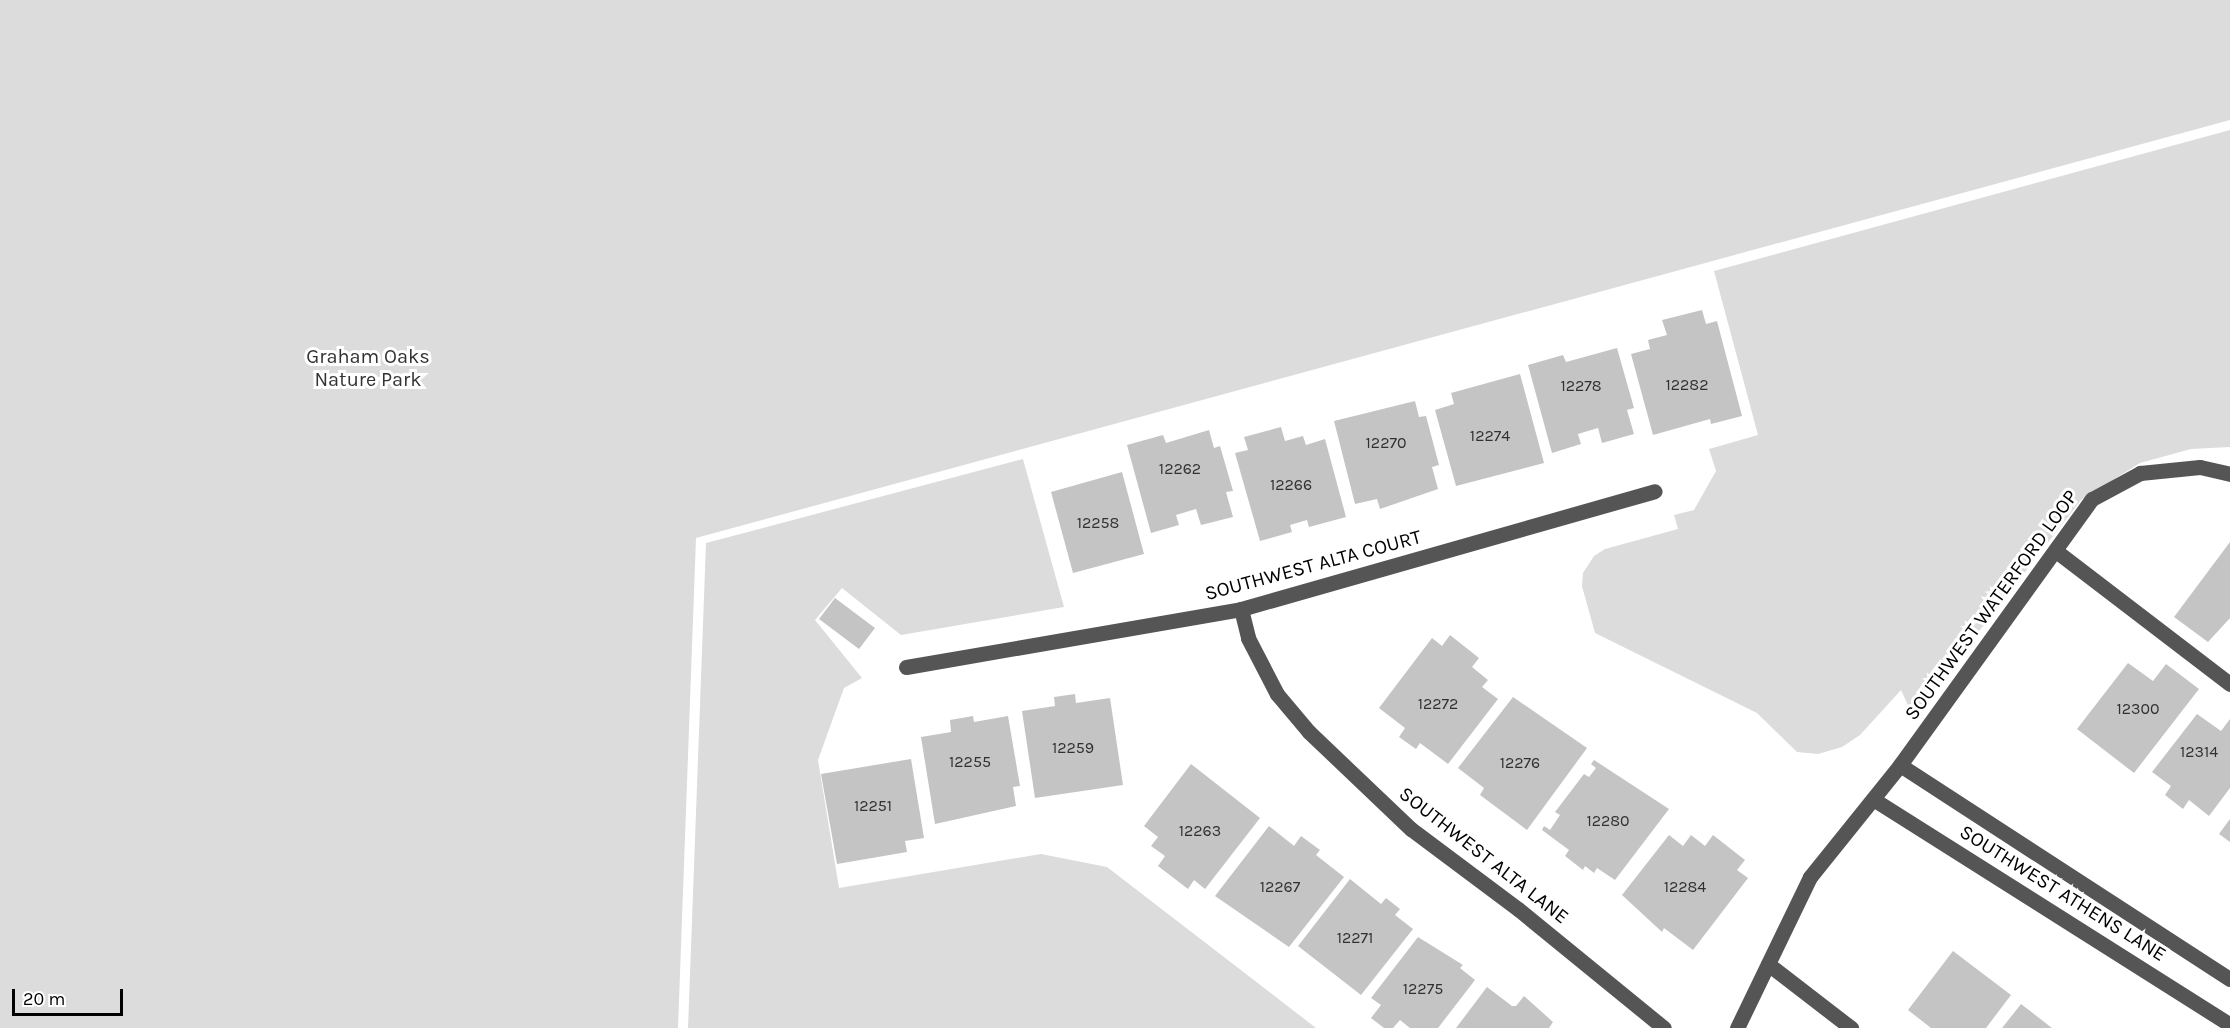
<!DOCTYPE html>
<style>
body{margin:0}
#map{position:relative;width:2230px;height:1028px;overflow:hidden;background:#fff;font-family:Karla,sans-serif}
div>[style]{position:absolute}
.green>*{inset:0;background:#dcdcdc}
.building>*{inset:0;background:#c4c4c4}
.minor>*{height:15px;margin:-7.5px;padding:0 7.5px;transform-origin:7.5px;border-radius:7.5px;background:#555}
span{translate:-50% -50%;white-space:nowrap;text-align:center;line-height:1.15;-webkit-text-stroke:6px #fff;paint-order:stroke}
.number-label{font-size:16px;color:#313131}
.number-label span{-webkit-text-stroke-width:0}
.park-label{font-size:20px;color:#333}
.street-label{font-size:20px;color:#000}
.scale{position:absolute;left:12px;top:989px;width:111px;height:27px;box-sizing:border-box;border:3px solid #000;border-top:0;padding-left:8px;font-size:18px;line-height:21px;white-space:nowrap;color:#000;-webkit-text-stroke:4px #fff;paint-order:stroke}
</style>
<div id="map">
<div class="green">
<i style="clip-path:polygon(0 0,2230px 0,2230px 120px,696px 538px,678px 1028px,0 1028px)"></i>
<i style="clip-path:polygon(2230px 130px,2230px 447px,2191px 449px,2140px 463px,2081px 500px,1913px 716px,1901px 690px,1860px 735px,1842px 747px,1818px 754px,1797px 752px,1757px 713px,1595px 633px,1582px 586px,1583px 573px,1594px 556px,1605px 549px,1678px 529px,1674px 515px,1694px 510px,1716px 471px,1709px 449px,1758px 435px,1714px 271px)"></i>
<i style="clip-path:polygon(1023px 459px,1064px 607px,901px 635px,842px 588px,815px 620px,862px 678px,844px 688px,818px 760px,839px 888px,1041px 854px,1107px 867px,1316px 1028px,688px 1028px,706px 543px)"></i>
</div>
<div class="building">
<i style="clip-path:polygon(1702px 310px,1706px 324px,1717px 321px,1742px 416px,1711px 424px,1710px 419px,1653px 435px,1631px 354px,1650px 349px,1648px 340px,1667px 335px,1662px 320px)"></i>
<i style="clip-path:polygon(1617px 348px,1634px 408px,1627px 410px,1634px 434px,1602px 443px,1598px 428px,1578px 434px,1581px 444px,1552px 453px,1528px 365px,1563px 355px,1566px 362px)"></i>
<i style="clip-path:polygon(1520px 374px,1544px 463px,1456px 486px,1435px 410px,1454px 404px,1451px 393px)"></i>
<i style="clip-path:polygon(1415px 401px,1419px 417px,1426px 416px,1439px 465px,1432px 467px,1438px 489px,1380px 509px,1377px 499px,1355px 504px,1334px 421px)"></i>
<i style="clip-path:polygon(1281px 427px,1285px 441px,1303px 436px,1306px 445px,1325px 439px,1346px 517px,1309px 527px,1307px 520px,1290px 525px,1292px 532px,1260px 541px,1235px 453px,1248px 450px,1244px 437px)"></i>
<i style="clip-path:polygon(1209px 430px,1214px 448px,1220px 446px,1233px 491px,1226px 492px,1233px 517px,1201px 525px,1196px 509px,1176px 515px,1179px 525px,1151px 533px,1127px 445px,1163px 435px,1166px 443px)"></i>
<i style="clip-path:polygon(1122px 472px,1144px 554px,1073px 573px,1051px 492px)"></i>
<i style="clip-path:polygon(2230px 542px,2230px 618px,2208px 642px,2174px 617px)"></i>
<i style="clip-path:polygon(835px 598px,875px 628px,859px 649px,819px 619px)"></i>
<i style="clip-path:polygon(1450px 635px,1479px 658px,1472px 667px,1488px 680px,1482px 687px,1498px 699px,1448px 764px,1420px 743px,1416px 749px,1399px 737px,1405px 728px,1379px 708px,1432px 638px,1442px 646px)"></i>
<i style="clip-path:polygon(2128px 663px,2153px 681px,2166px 664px,2199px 689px,2134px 773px,2077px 729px)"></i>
<i style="clip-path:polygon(1075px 694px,1076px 703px,1110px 698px,1123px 785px,1035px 798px,1022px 711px,1055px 706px,1054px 697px)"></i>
<i style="clip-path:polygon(1513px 697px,1587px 748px,1527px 830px,1480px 795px,1484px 788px,1458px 768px)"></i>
<i style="clip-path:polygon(2197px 714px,2221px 731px,2230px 719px,2230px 788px,2209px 816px,2189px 800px,2183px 809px,2165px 795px,2171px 786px,2152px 772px)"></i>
<i style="clip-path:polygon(973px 716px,974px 722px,1008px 716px,1020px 786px,1013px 787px,1016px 806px,935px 824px,921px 737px,951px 732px,950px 720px)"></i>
<i style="clip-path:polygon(911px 759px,924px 838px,905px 841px,907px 852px,837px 864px,821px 774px)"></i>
<i style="clip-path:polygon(1594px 760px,1669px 809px,1615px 880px,1597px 868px,1594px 873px,1585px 866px,1583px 870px,1565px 856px,1569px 850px,1542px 830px,1544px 826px,1550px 830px,1560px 815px,1555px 812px,1584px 774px,1589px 777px,1596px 768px,1591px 764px)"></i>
<i style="clip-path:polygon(1191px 764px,1260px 818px,1205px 889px,1194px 880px,1188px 889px,1158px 866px,1165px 856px,1151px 846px,1158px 837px,1144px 826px)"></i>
<i style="clip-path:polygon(2230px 819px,2230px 842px,2219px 834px)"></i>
<i style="clip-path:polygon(1269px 826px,1294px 846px,1301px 836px,1320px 850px,1316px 855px,1344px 877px,1289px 947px,1215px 896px)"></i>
<i style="clip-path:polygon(1669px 835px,1683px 846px,1691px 835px,1705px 846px,1713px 835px,1745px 860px,1737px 870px,1748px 878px,1693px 950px,1664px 928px,1662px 932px,1622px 895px)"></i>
<i style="clip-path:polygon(1350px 879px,1381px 904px,1386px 898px,1400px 909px,1395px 915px,1413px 929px,1361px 995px,1298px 946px)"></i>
<i style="clip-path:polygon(1418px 937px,1463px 965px,1460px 968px,1475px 980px,1438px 1028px,1410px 1028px,1400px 1020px,1393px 1028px,1384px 1028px,1371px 1018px,1381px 1005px,1371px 998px)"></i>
<i style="clip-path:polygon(1953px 951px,2011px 995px,1986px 1028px,1931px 1028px,1908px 1010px)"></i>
<i style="clip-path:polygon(1487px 987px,1512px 1006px,1516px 1006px,1524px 996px,1553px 1022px,1549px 1028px,1456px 1028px)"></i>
<i style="clip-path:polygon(2021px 1004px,2052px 1028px,2002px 1028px)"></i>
</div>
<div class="minor">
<i style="left:2056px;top:551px;width:219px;rotate:37.4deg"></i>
<i style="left:1241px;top:609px;width:30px;rotate:76deg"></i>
<i style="left:1248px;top:638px;width:63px;rotate:62.6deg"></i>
<i style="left:1277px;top:694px;width:50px;rotate:49.9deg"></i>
<i style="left:1309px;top:732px;width:141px;rotate:43.6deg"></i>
<i style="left:1411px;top:829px;width:134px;rotate:36.8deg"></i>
<i style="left:1518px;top:909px;width:188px;rotate:39.2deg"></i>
<i style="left:906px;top:667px;width:340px;rotate:-9.8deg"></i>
<i style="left:1241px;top:609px;width:430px;rotate:-15.9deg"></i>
<i style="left:1900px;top:765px;width:393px;rotate:33deg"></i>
<i style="left:1873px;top:799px;width:423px;rotate:32.3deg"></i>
<i style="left:1768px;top:964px;width:105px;rotate:37.6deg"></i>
<i style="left:1737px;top:1028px;width:168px;rotate:-64.2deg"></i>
<i style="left:1810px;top:877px;width:144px;rotate:-51.2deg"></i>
<i style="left:1900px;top:765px;width:328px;rotate:-54.2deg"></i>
<i style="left:2092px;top:499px;width:55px;rotate:-28.4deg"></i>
<i style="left:2140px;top:473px;width:60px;rotate:-5.7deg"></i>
<i style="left:2200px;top:467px;width:31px;rotate:13deg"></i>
</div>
<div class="number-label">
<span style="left:1687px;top:385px">12282</span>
<span style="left:1581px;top:386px">12278</span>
<span style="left:1490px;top:436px">12274</span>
<span style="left:1386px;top:443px">12270</span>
<span style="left:1180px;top:469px">12262</span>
<span style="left:1291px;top:485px">12266</span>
<span style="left:1098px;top:523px">12258</span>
<span style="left:1438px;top:704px">12272</span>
<span style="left:2138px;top:709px">12300</span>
<span style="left:1073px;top:748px">12259</span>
<span style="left:2199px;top:752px">12314</span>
<span style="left:970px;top:762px">12255</span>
<span style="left:1520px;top:763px">12276</span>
<span style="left:873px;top:806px">12251</span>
<span style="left:1608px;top:821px">12280</span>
<span style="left:1200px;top:831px">12263</span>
<span style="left:1280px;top:887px">12267</span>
<span style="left:1685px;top:887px">12284</span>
<span style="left:1355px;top:938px">12271</span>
<span style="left:1423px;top:989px">12275</span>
</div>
<div class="park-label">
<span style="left:368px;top:368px">Graham Oaks<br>Nature Park</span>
</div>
<div class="street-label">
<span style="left:1313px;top:565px;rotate:-15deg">SOUTHWEST ALTA COURT</span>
<span style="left:1991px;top:605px;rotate:-54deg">SOUTHWEST WATERFORD LOOP</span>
<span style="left:1484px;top:855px;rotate:38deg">SOUTHWEST ALTA LANE</span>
<span style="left:2063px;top:893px;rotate:32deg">SOUTHWEST ATHENS LANE</span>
</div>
<div class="scale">20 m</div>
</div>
